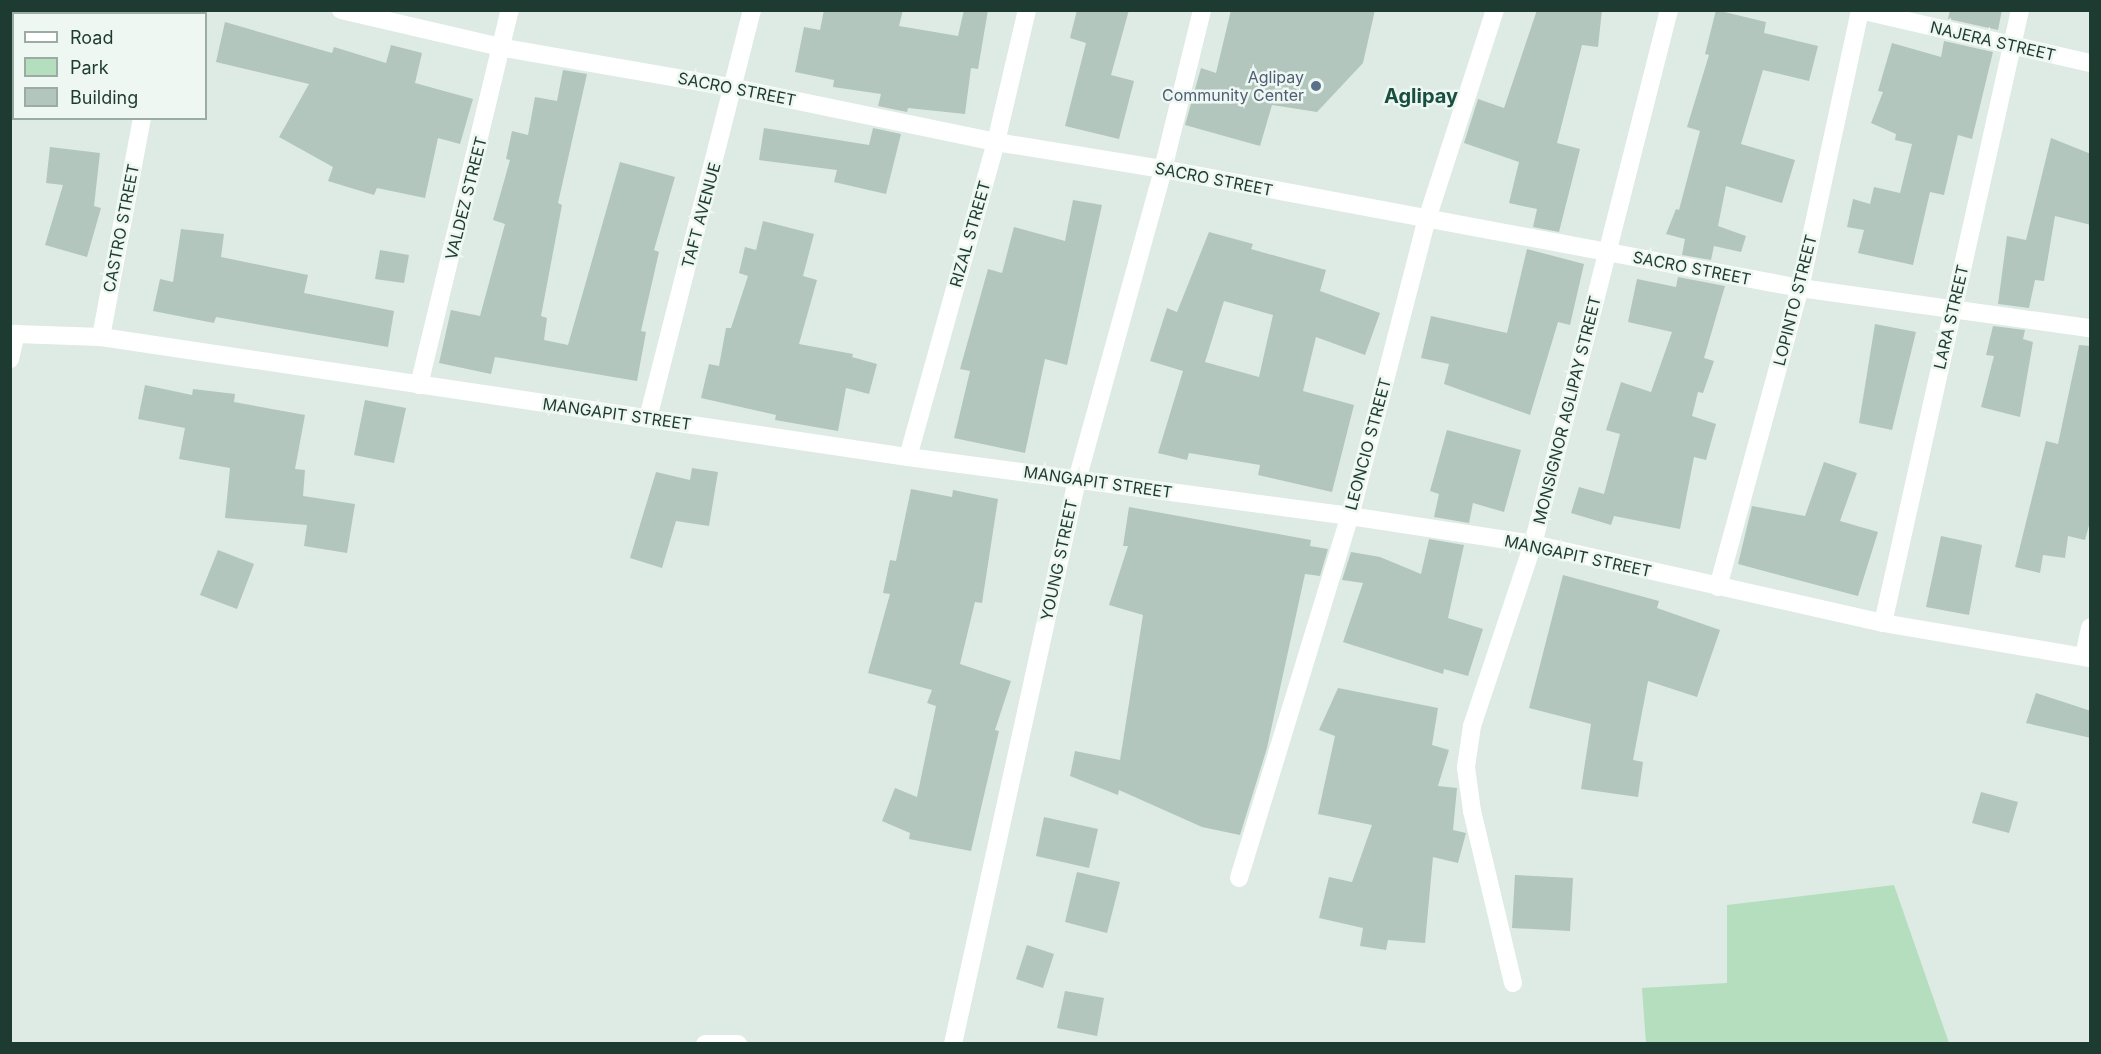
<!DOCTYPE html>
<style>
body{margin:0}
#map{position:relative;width:2101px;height:1054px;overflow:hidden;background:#ddebe4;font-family:Inter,sans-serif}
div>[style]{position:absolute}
.green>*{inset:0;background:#b4debe}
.building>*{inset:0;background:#b2c6bd}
.minor>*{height:18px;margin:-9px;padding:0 9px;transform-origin:9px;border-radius:9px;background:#fff}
.dots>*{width:16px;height:16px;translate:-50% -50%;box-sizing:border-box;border:3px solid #eef7f2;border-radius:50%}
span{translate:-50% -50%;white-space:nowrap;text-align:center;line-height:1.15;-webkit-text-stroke:5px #eef7f2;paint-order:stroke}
.street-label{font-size:16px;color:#1e3b32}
.service-label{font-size:16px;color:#4e5e75}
.right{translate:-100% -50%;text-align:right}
.quarter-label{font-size:20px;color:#184f40;font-weight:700}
.frame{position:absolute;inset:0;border:12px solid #1e3b32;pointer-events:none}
.legend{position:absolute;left:12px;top:12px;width:195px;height:108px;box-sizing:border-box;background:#eef7f2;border:2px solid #9baca5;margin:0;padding:8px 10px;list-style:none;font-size:18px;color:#1e3b32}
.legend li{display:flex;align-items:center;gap:12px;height:30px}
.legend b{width:30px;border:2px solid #9baca5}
</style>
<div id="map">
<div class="green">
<i style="clip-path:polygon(1894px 885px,1949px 1043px,1646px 1043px,1642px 988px,1727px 983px,1727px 905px)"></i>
</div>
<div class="building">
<i style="clip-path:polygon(824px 10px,903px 10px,899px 26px,958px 36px,964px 10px,988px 10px,978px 69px,971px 68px,965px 114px,908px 108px,907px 112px,878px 106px,881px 94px,833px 87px,834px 80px,795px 72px,804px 27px,820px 30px)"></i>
<i style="clip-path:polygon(1077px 10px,1129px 10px,1111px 75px,1134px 81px,1119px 139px,1065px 126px,1086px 43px,1070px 38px)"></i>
<i style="clip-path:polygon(1231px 10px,1375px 10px,1363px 63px,1317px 112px,1272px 105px,1260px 146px,1185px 125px,1201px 68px,1216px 73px)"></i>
<i style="clip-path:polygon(1537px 10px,1602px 10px,1598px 47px,1582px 45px,1557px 143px,1580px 149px,1559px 232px,1533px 227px,1537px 209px,1509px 203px,1519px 162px,1464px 143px,1478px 99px,1504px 108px)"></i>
<i style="clip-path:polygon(1716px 10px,1766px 22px,1764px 33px,1818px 46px,1809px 81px,1763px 70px,1741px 144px,1795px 160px,1782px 203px,1726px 186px,1718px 226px,1746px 236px,1741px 252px,1714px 246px,1711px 260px,1682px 255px,1685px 239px,1666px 234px,1676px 209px,1679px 210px,1700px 131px,1687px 127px,1709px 55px,1705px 54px)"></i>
<i style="clip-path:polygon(1950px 10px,2002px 10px,1998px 30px,1948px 19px)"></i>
<i style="clip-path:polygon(225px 22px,332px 53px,334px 47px,386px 63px,391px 45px,422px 53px,415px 83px,473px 99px,460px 144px,438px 138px,425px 198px,377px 188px,374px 195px,328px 181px,333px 167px,279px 137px,309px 84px,216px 62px)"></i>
<i style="clip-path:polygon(1944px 41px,1993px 52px,1972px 139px,1958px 135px,1944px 195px,1930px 192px,1913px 265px,1858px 253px,1864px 230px,1847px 227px,1853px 199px,1870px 204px,1874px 187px,1900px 193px,1912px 144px,1895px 140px,1896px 134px,1871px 123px,1883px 92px,1878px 91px,1892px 43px,1941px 57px)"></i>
<i style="clip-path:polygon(563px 70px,587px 74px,558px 203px,562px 205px,541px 316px,547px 318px,544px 340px,568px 345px,620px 162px,675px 177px,654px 250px,659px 252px,641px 331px,646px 332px,637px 381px,495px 357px,491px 374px,439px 363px,451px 310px,480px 316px,505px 224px,493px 220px,510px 160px,506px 159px,512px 131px,528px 135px,535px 97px,557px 101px)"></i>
<i style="clip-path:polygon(764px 128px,869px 145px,873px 128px,901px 134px,886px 194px,834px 182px,837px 170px,759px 160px)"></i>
<i style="clip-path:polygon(2051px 138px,2091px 154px,2091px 225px,2055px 216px,2044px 281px,2035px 280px,2029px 308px,1998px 304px,2007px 236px,2026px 240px)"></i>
<i style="clip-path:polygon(50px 147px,100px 153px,94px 206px,101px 208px,87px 257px,45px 245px,63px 185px,46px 183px)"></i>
<i style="clip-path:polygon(1073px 200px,1102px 205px,1067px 365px,1045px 359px,1025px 453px,954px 438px,970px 371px,960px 369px,988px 269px,1002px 273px,1014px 227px,1065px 241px)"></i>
<i style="clip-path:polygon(763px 221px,814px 234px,803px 276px,817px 280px,799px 344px,853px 354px,852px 357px,877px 364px,869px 394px,846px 388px,838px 431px,775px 420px,776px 415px,701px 398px,709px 364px,719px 366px,726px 328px,731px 328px,748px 276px,739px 273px,745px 247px,756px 250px)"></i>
<i style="clip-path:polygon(181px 229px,224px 234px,221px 257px,308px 275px,304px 293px,394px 311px,388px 347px,216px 317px,214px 323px,153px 311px,160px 279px,173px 282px)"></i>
<i style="clip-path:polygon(evenodd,1209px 232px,1253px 244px,1251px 249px,1326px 270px,1320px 291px,1380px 313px,1365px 355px,1316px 337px,1303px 391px,1354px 405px,1332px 492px,1258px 475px,1260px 465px,1189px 453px,1187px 460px,1158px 453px,1183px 371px,1150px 361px,1167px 308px,1177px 312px,1209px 232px,1224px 301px,1273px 315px,1259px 377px,1205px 362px,1224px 301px)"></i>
<i style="clip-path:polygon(1527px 249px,1584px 264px,1570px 325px,1558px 322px,1530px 415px,1444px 384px,1449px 364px,1421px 358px,1431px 316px,1507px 333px)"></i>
<i style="clip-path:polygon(380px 250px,409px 255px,404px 283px,375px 279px)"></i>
<i style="clip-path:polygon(1678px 277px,1725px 286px,1704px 358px,1714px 361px,1703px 393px,1698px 392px,1692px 416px,1716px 424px,1706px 460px,1694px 457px,1680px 529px,1614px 516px,1611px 525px,1571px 513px,1579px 487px,1604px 494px,1620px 434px,1606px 430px,1621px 382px,1651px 392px,1672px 332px,1628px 322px,1637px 279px,1676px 287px)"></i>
<i style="clip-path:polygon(1875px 324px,1916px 332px,1892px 430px,1859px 423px)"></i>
<i style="clip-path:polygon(1993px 326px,2025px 330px,2023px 339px,2033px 342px,2020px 417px,1981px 407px,1994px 356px,1986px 355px)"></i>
<i style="clip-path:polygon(2079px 345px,2091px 346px,2091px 518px,2085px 540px,2068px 536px,2065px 558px,2043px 555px,2040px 573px,2015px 567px,2046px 441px,2058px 444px)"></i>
<i style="clip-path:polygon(145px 385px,192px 395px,193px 389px,235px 394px,234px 402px,305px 415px,295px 469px,305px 470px,303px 496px,355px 504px,347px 553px,304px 546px,307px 525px,225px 518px,230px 468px,179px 459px,185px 428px,138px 419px)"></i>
<i style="clip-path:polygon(365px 400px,406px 408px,394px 463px,354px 455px)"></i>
<i style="clip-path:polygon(1447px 430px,1521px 450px,1504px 512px,1473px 503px,1469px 523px,1434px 517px,1439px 494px,1430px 491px)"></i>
<i style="clip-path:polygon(1824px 462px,1857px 473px,1840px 521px,1878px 532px,1858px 596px,1738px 564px,1752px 506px,1805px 516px)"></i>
<i style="clip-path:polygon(692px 468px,718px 472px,709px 526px,676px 521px,662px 568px,630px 558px,656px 472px,690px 480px)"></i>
<i style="clip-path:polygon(911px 489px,952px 497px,953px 490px,998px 499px,982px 603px,975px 602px,960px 664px,1011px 681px,995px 730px,999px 731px,971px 851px,909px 839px,910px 833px,882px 821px,895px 788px,917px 797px,936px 706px,927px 703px,932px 690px,868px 673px,890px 594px,883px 593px,890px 560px,896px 561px)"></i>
<i style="clip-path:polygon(1129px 507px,1311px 540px,1310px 546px,1328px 549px,1320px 576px,1305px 574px,1267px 748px,1240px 835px,1202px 827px,1119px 790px,1118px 795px,1070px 776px,1075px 751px,1120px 760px,1143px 615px,1109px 605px,1128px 546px,1123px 546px)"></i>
<i style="clip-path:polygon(1941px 536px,1982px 545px,1969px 615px,1926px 607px)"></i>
<i style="clip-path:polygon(1429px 539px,1464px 545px,1448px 618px,1483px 629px,1468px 676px,1444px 669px,1443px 674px,1343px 642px,1363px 583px,1342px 580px,1351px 552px,1380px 557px,1421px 574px)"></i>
<i style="clip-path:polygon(218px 550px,254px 564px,237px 609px,200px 595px)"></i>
<i style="clip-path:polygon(1563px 575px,1659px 601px,1657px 608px,1720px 630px,1697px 697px,1648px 681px,1633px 760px,1643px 762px,1638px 797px,1581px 789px,1591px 724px,1529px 708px)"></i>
<i style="clip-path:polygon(1338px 688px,1438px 708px,1432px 745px,1449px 750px,1438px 786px,1457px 788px,1453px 830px,1466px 833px,1458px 863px,1433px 857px,1425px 943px,1388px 940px,1386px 950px,1360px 946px,1363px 928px,1319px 918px,1329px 877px,1352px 882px,1372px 825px,1318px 814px,1335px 736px,1319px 730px)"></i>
<i style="clip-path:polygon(2036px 693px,2091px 711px,2091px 738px,2026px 723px)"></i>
<i style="clip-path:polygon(1981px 792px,2018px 802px,2009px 833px,1972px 823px)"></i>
<i style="clip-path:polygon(1044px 817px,1098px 829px,1089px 868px,1036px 856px)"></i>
<i style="clip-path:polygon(1077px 872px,1120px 882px,1107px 933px,1065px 922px)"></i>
<i style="clip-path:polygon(1515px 875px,1573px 878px,1570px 931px,1512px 928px)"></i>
<i style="clip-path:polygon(1027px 945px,1054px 954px,1043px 988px,1016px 979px)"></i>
<i style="clip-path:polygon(1065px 991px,1104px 998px,1097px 1036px,1057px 1028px)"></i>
</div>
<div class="minor">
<i style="left:341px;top:10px;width:167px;rotate:13.1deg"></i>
<i style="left:504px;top:48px;width:234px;rotate:9.8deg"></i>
<i style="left:735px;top:88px;width:267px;rotate:11.7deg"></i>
<i style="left:996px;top:142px;width:169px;rotate:9.2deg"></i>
<i style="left:1163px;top:169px;width:648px;rotate:10.58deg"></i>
<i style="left:1800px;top:288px;width:293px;rotate:7.9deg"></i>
<i style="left:1860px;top:10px;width:236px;rotate:13deg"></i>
<i style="left:10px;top:13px;width:3px;rotate:-72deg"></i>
<i style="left:162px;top:14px;width:4px;rotate:-76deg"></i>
<i style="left:101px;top:337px;width:223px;rotate:-79.4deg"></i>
<i style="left:10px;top:359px;width:26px;rotate:-77deg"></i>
<i style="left:16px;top:334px;width:85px;rotate:2deg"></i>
<i style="left:101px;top:337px;width:816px;rotate:8.46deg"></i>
<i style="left:908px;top:457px;width:446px;rotate:7.6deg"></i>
<i style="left:1350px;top:516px;width:185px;rotate:8.7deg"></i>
<i style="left:1533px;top:544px;width:359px;rotate:12.7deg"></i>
<i style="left:1883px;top:623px;width:210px;rotate:9.6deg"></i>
<i style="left:419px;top:385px;width:386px;rotate:-76.4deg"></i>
<i style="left:648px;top:418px;width:421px;rotate:-75.7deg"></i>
<i style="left:908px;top:457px;width:327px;rotate:-74.4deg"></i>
<i style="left:996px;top:142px;width:136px;rotate:-76.8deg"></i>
<i style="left:1718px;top:587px;width:310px;rotate:-74.7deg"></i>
<i style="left:1800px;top:288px;width:284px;rotate:-77.8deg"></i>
<i style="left:1883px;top:623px;width:628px;rotate:-77.4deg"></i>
<i style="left:2084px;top:656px;width:29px;rotate:-78deg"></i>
<i style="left:1239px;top:878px;width:379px;rotate:-73deg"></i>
<i style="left:1350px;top:516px;width:307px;rotate:-75.5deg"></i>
<i style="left:1427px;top:219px;width:220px;rotate:-72deg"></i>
<i style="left:1513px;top:983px;width:177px;rotate:-103.4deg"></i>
<i style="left:1472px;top:811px;width:44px;rotate:-97.8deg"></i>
<i style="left:1466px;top:767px;width:41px;rotate:-81.7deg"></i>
<i style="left:1472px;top:726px;width:192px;rotate:-71.5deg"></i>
<i style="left:1533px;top:544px;width:551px;rotate:-75.71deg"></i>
<i style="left:705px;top:1044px;width:33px"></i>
<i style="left:953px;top:1044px;width:577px;rotate:-77.6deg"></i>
<i style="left:1077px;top:480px;width:323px;rotate:-74.5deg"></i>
<i style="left:1163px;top:169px;width:164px;rotate:-76.2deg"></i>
</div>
<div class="dots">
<i style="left:1316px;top:86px;background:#5c6f8a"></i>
</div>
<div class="street-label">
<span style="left:1993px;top:41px;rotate:13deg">NAJERA STREET</span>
<span style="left:737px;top:89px;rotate:11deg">SACRO STREET</span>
<span style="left:1214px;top:179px;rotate:11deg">SACRO STREET</span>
<span style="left:466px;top:198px;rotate:-76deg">VALDEZ STREET</span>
<span style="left:701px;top:215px;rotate:-75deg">TAFT AVENUE</span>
<span style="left:121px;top:228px;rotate:-79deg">CASTRO STREET</span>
<span style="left:970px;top:234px;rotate:-74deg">RIZAL STREET</span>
<span style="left:1692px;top:268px;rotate:11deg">SACRO STREET</span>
<span style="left:1795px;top:300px;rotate:-76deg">LOPINTO STREET</span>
<span style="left:1951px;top:317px;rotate:-77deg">LARA STREET</span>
<span style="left:1567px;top:410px;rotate:-76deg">MONSIGNOR AGLIPAY STREET</span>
<span style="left:617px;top:414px;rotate:8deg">MANGAPIT STREET</span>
<span style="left:1368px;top:444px;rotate:-75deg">LEONCIO STREET</span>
<span style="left:1098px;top:482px;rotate:8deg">MANGAPIT STREET</span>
<span style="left:1578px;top:556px;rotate:12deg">MANGAPIT STREET</span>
<span style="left:1059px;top:560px;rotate:-78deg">YOUNG STREET</span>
</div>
<div class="service-label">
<span class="right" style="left:1304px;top:86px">Aglipay<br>Community Center</span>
</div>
<div class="quarter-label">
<span style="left:1421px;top:96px">Aglipay</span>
</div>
<div class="frame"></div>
<ul class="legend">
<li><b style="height:8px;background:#fff"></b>Road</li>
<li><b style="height:16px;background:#b4debe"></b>Park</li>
<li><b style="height:16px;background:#b2c6bd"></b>Building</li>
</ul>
</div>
